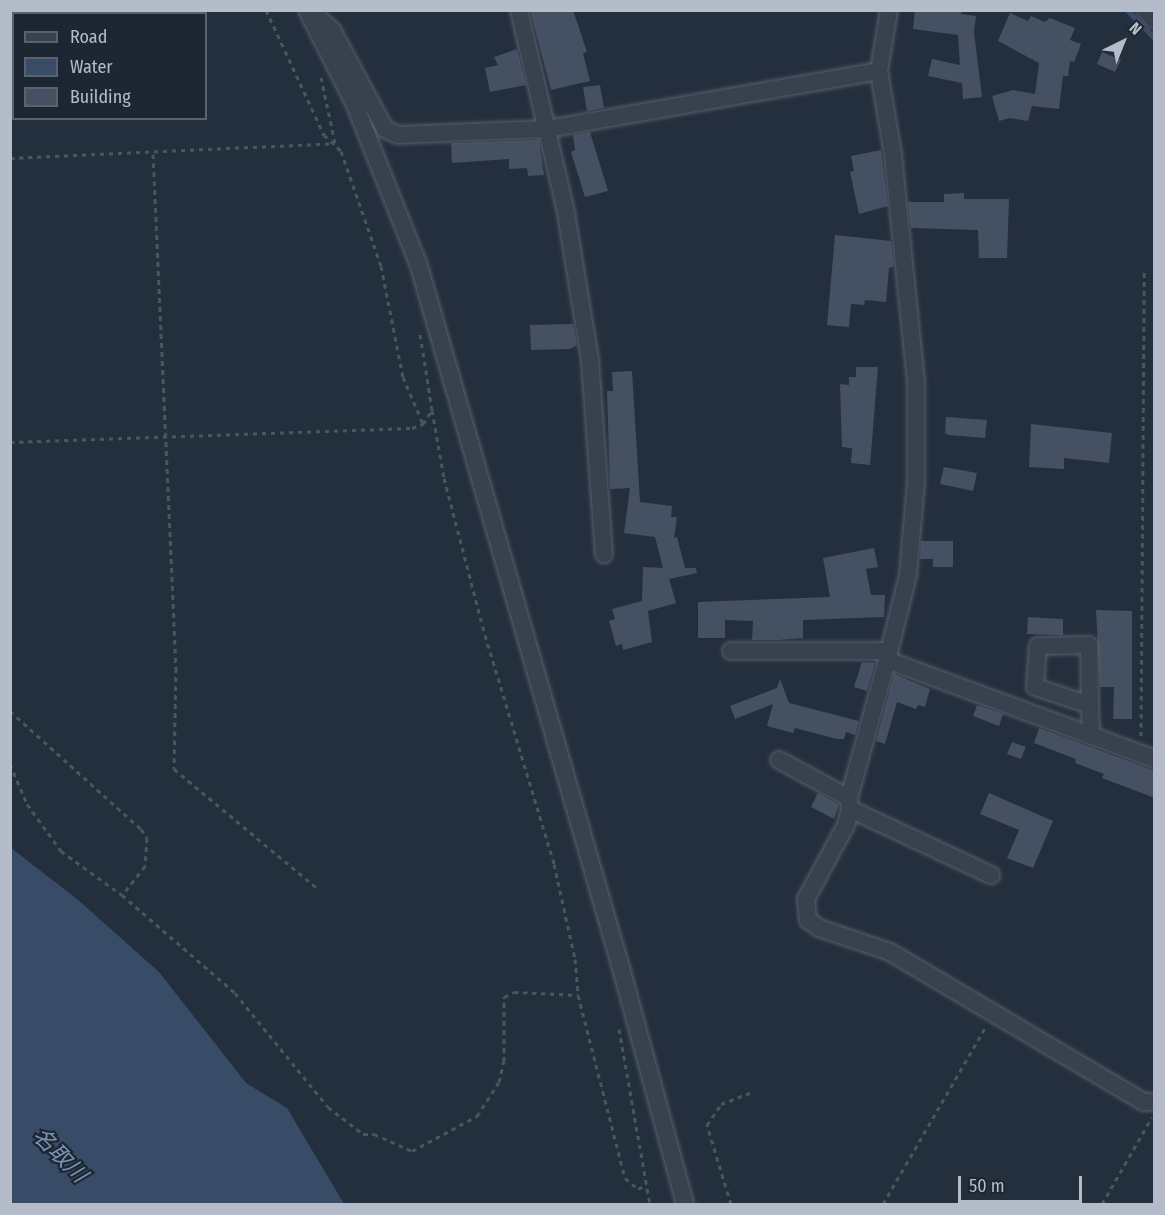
<!DOCTYPE html>
<meta charset="utf-8">
<style>
body{margin:0}
#map{position:relative;width:1165px;height:1215px;overflow:hidden;background:#242f3e;font-family:"Fira Sans Condensed","Noto Sans JP",sans-serif}
div>[style]{position:absolute}
.water>*{inset:0;background:#394c67}
.stream>*{height:5px;margin:-2.5px;padding:0 2.5px;transform-origin:2.5px;border-radius:2.5px;background:#394c67}
.building>*{inset:0;background:#455162}
.path>*{height:3px;margin-top:-1.5px;transform-origin:0;background:repeating-linear-gradient(90deg,#44595c 0 4.5px,transparent 0 9px)}
.roads{filter:drop-shadow(0 0 2px #565f6c) drop-shadow(0 0 2px #565f6c)}
.minor>*{height:16px;margin:-8px;padding:0 8px;transform-origin:8px;border-radius:8px;background:#38414e}
span{translate:-50% -50%;white-space:nowrap;text-align:center;line-height:1.15;-webkit-text-stroke:4.5px #1d2633;paint-order:stroke}
.water-label{font-size:22px;color:#7c92b1;font-style:italic}
.frame{position:absolute;inset:0;border:12px solid #b4bcc9;pointer-events:none}
.legend{position:absolute;left:12px;top:12px;width:195px;height:108px;box-sizing:border-box;background:#1d2633;border:2px solid #59626f;margin:0;padding:8px 10px;list-style:none;font-size:18px;color:#b4bcc9}
.legend li{display:flex;align-items:center;gap:12px;height:30px}
.legend b{width:30px;border:2px solid #59626f}
.north{position:absolute;left:1093px;top:12px;width:60px;height:60px;-webkit-text-stroke:4px #1d2633;paint-order:stroke;rotate:43deg;font-size:16px;font-weight:700;line-height:24px;text-align:center;color:#b4bcc9}
.north::after{content:'';display:block;margin:auto;width:21px;height:27px;background:#b4bcc9;clip-path:polygon(50% 0,100% 100%,50% 72%,0 100%)}
.scale{position:absolute;left:958px;top:1176px;width:124px;height:27px;box-sizing:border-box;border:3px solid #b4bcc9;border-top:0;padding-left:8px;font-size:18px;line-height:21px;white-space:nowrap;color:#b4bcc9;-webkit-text-stroke:4px #1d2633;paint-order:stroke}
</style>
<div id="map">
<div class="water">
<i style="clip-path:polygon(11px 848px,77px 899px,159px 972px,246px 1083px,287px 1108px,344px 1204px,11px 1204px)"></i>
</div>
<div class="stream">
<i style="left:1127px;top:10px;width:39px;rotate:46deg"></i>
</div>
<div class="building">
<i style="clip-path:polygon(530px 10px,573px 10px,587px 52px,583px 53px,590px 81px,551px 90px)"></i>
<i style="clip-path:polygon(915px 10px,962px 10px,961px 14px,976px 16px,974px 32px,982px 97px,963px 99px,962px 83px,928px 76px,932px 59px,960px 65px,958px 35px,913px 29px)"></i>
<i style="clip-path:polygon(1010px 13px,1028px 21px,1031px 16px,1045px 22px,1050px 18px,1075px 28px,1070px 40px,1081px 44px,1074px 62px,1070px 61px,1068px 76px,1063px 76px,1059px 109px,1032px 106px,1028px 121px,1010px 118px,999px 121px,992px 96px,1013px 90px,1035px 94px,1039px 63px,998px 41px)"></i>
<i style="clip-path:polygon(517px 49px,526px 85px,490px 92px,485px 68px,498px 65px,494px 57px)"></i>
<i style="clip-path:polygon(1102px 52px,1121px 60px,1115px 72px,1097px 64px)"></i>
<i style="clip-path:polygon(600px 85px,604px 108px,587px 111px,583px 87px)"></i>
<i style="clip-path:polygon(590px 132px,608px 191px,585px 197px,571px 152px,575px 150px,573px 135px)"></i>
<i style="clip-path:polygon(539px 140px,544px 175px,528px 176px,527px 168px,509px 169px,509px 159px,452px 163px,451px 143px)"></i>
<i style="clip-path:polygon(881px 150px,888px 206px,859px 214px,850px 172px,854px 171px,851px 156px)"></i>
<i style="clip-path:polygon(964px 193px,964px 199px,1009px 199px,1007px 258px,979px 258px,978px 230px,911px 228px,908px 202px,944px 202px,944px 194px)"></i>
<i style="clip-path:polygon(835px 235px,891px 241px,894px 266px,889px 268px,886px 302px,865px 300px,864px 305px,851px 304px,849px 327px,827px 325px)"></i>
<i style="clip-path:polygon(573px 324px,577px 345px,570px 349px,531px 350px,530px 325px)"></i>
<i style="clip-path:polygon(856px 367px,878px 367px,870px 465px,851px 463px,852px 448px,842px 447px,840px 384px,849px 385px,849px 377px,856px 377px)"></i>
<i style="clip-path:polygon(632px 371px,640px 502px,672px 506px,671px 517px,677px 517px,674px 538px,677px 537px,685px 568px,696px 568px,697px 573px,669px 579px,676px 603px,648px 611px,652px 642px,623px 650px,622px 644px,616px 646px,609px 621px,615px 619px,612px 609px,642px 601px,643px 567px,663px 568px,655px 537px,624px 533px,630px 488px,610px 489px,607px 391px,613px 391px,612px 372px)"></i>
<i style="clip-path:polygon(946px 417px,987px 420px,985px 438px,949px 435px,945px 433px)"></i>
<i style="clip-path:polygon(1031px 424px,1112px 433px,1109px 463px,1064px 458px,1064px 469px,1029px 467px)"></i>
<i style="clip-path:polygon(944px 467px,977px 473px,973px 491px,940px 484px)"></i>
<i style="clip-path:polygon(921px 541px,953px 541px,953px 567px,933px 567px,933px 559px,920px 559px)"></i>
<i style="clip-path:polygon(874px 548px,878px 567px,866px 569px,871px 595px,885px 595px,884px 617px,803px 620px,803px 638px,777px 640px,752px 640px,753px 621px,725px 620px,725px 638px,698px 638px,698px 602px,830px 597px,823px 558px)"></i>
<i style="clip-path:polygon(1096px 610px,1132px 611px,1132px 719px,1113px 719px,1114px 687px,1100px 687px)"></i>
<i style="clip-path:polygon(1028px 617px,1063px 619px,1063px 635px,1027px 634px)"></i>
<i style="clip-path:polygon(862px 662px,875px 663px,867px 691px,854px 687px)"></i>
<i style="clip-path:polygon(894px 674px,930px 689px,925px 707px,918px 705px,916px 709px,897px 702px,885px 744px,876px 741px)"></i>
<i style="clip-path:polygon(780px 679px,789px 703px,859px 721px,855px 735px,846px 732px,844px 739px,837px 739px,795px 728px,793px 733px,767px 726px,773px 704px,735px 719px,730px 706px,777px 688px)"></i>
<i style="clip-path:polygon(977px 705px,1003px 714px,999px 726px,973px 716px)"></i>
<i style="clip-path:polygon(1039px 728px,1155px 771px,1155px 798px,1102px 778px,1104px 774px,1075px 763px,1076px 759px,1034px 743px)"></i>
<i style="clip-path:polygon(1012px 742px,1026px 747px,1021px 759px,1007px 754px)"></i>
<i style="clip-path:polygon(818px 793px,839px 805px,834px 819px,811px 807px)"></i>
<i style="clip-path:polygon(989px 793px,1053px 821px,1033px 868px,1007px 858px,1019px 830px,980px 814px)"></i>
</div>
<div class="path">
<i style="left:266px;top:10px;width:138px;rotate:65.1deg"></i>
<i style="left:324px;top:135px;width:23px;rotate:43deg"></i>
<i style="left:341px;top:151px;width:122px;rotate:70.8deg"></i>
<i style="left:381px;top:266px;width:113px;rotate:78.8deg"></i>
<i style="left:403px;top:377px;width:51px;rotate:66.9deg"></i>
<i style="left:64px;top:14px;width:8px;rotate:-30deg"></i>
<i style="left:10px;top:15px;width:4px"></i>
<i style="left:153px;top:154px;width:515px;rotate:87.44deg"></i>
<i style="left:176px;top:668px;width:101px;rotate:91.1deg"></i>
<i style="left:174px;top:769px;width:187px;rotate:39.8deg"></i>
<i style="left:10px;top:158px;width:325px;rotate:-2.6deg"></i>
<i style="left:335px;top:143px;width:67px;rotate:-102deg"></i>
<i style="left:432px;top:410px;width:69px;rotate:80deg"></i>
<i style="left:444px;top:478px;width:162px;rotate:75.4deg"></i>
<i style="left:485px;top:635px;width:239px;rotate:73.2deg"></i>
<i style="left:554px;top:864px;width:97px;rotate:77.5deg"></i>
<i style="left:575px;top:959px;width:36px;rotate:85deg"></i>
<i style="left:578px;top:995px;width:189px;rotate:75.6deg"></i>
<i style="left:625px;top:1178px;width:17px;rotate:40deg"></i>
<i style="left:638px;top:1189px;width:9px;rotate:-27deg"></i>
<i style="left:10px;top:442px;width:402px;rotate:-2deg"></i>
<i style="left:412px;top:428px;width:12px;rotate:-20deg"></i>
<i style="left:423px;top:424px;width:17px;rotate:-57deg"></i>
<i style="left:432px;top:410px;width:78px;rotate:-98.9deg"></i>
<i style="left:10px;top:711px;width:176px;rotate:42deg"></i>
<i style="left:141px;top:829px;width:11px;rotate:56deg"></i>
<i style="left:147px;top:838px;width:28px;rotate:94deg"></i>
<i style="left:145px;top:866px;width:37px;rotate:128deg"></i>
<i style="left:1141px;top:736px;width:466px;rotate:-89.6deg"></i>
<i style="left:10px;top:764px;width:43px;rotate:67deg"></i>
<i style="left:27px;top:804px;width:58px;rotate:54.1deg"></i>
<i style="left:61px;top:851px;width:75px;rotate:35.8deg"></i>
<i style="left:122px;top:895px;width:150px;rotate:40.9deg"></i>
<i style="left:235px;top:993px;width:147px;rotate:50.8deg"></i>
<i style="left:328px;top:1107px;width:44px;rotate:37.6deg"></i>
<i style="left:363px;top:1134px;width:11px"></i>
<i style="left:374px;top:1134px;width:42px;rotate:24.1deg"></i>
<i style="left:412px;top:1151px;width:74px;rotate:-28.3deg"></i>
<i style="left:477px;top:1116px;width:40px;rotate:-57.1deg"></i>
<i style="left:499px;top:1082px;width:22px;rotate:-77deg"></i>
<i style="left:504px;top:1061px;width:64px;rotate:-90deg"></i>
<i style="left:504px;top:997px;width:11px;rotate:-27deg"></i>
<i style="left:514px;top:992px;width:64px;rotate:2.7deg"></i>
<i style="left:619px;top:1029px;width:178px;rotate:80deg"></i>
<i style="left:731px;top:1204px;width:83px;rotate:-106.9deg"></i>
<i style="left:707px;top:1125px;width:25px;rotate:-56deg"></i>
<i style="left:721px;top:1104px;width:31px;rotate:-21deg"></i>
<i style="left:883px;top:1204px;width:206px;rotate:-59.9deg"></i>
<i style="left:1102px;top:1204px;width:100px;rotate:-60.1deg"></i>
</div>
<div class="roads">
<div class="minor">
<i style="left:307px;top:10px;width:106px;rotate:63.2deg"></i>
<i style="left:355px;top:105px;width:173px;rotate:68.3deg"></i>
<i style="left:419px;top:266px;width:730px;rotate:73.95deg"></i>
<i style="left:621px;top:968px;width:245px;rotate:74.8deg"></i>
<i style="left:310px;top:10px;width:30px;rotate:42deg"></i>
<i style="left:332px;top:30px;width:112px;rotate:61.8deg"></i>
<i style="left:385px;top:129px;width:14px;rotate:25deg"></i>
<i style="left:398px;top:135px;width:149px;rotate:-2.3deg"></i>
<i style="left:547px;top:129px;width:337px;rotate:-9.9deg"></i>
<i style="left:519px;top:10px;width:202px;rotate:76.9deg"></i>
<i style="left:565px;top:207px;width:155px;rotate:80.7deg"></i>
<i style="left:590px;top:360px;width:195px;rotate:85.9deg"></i>
<i style="left:1145px;top:10px;width:13px;rotate:48deg"></i>
<i style="left:731px;top:651px;width:158px"></i>
<i style="left:887px;top:660px;width:88px;rotate:-76.1deg"></i>
<i style="left:908px;top:575px;width:94px;rotate:-85.1deg"></i>
<i style="left:916px;top:481px;width:99px;rotate:-90deg"></i>
<i style="left:916px;top:382px;width:228px;rotate:-95.8deg"></i>
<i style="left:893px;top:155px;width:85px;rotate:-99.5deg"></i>
<i style="left:879px;top:71px;width:62px;rotate:-80.7deg"></i>
<i style="left:1090px;top:705px;width:58px;rotate:-161.9deg"></i>
<i style="left:1035px;top:687px;width:41px;rotate:-85.8deg"></i>
<i style="left:1038px;top:646px;width:51px;rotate:-1.1deg"></i>
<i style="left:1089px;top:645px;width:60px;rotate:89deg"></i>
<i style="left:1090px;top:705px;width:31px;rotate:88deg"></i>
<i style="left:779px;top:760px;width:80px;rotate:28.5deg"></i>
<i style="left:849px;top:798px;width:143px;rotate:-74.6deg"></i>
<i style="left:887px;top:660px;width:285px;rotate:20.3deg"></i>
<i style="left:849px;top:799px;width:10px;rotate:84deg"></i>
<i style="left:850px;top:809px;width:156px;rotate:25.1deg"></i>
<i style="left:850px;top:809px;width:16px;rotate:104deg"></i>
<i style="left:846px;top:825px;width:84px;rotate:118.4deg"></i>
<i style="left:806px;top:899px;width:21px;rotate:85deg"></i>
<i style="left:808px;top:920px;width:14px;rotate:36deg"></i>
<i style="left:819px;top:928px;width:75px;rotate:18.7deg"></i>
<i style="left:890px;top:952px;width:295px;rotate:30.6deg"></i>
<i style="left:1144px;top:1102px;width:10px"></i>
</div>
</div>
<div class="water-label">
<span style="left:60px;top:1155px;rotate:45deg">名取川</span>
</div>
<div class="frame"></div>
<ul class="legend">
<li><b style="height:8px;background:#38414e"></b>Road</li>
<li><b style="height:16px;background:#394c67"></b>Water</li>
<li><b style="height:16px;background:#455162"></b>Building</li>
</ul>
<div class="north">N</div>
<div class="scale">50 m</div>
</div>
